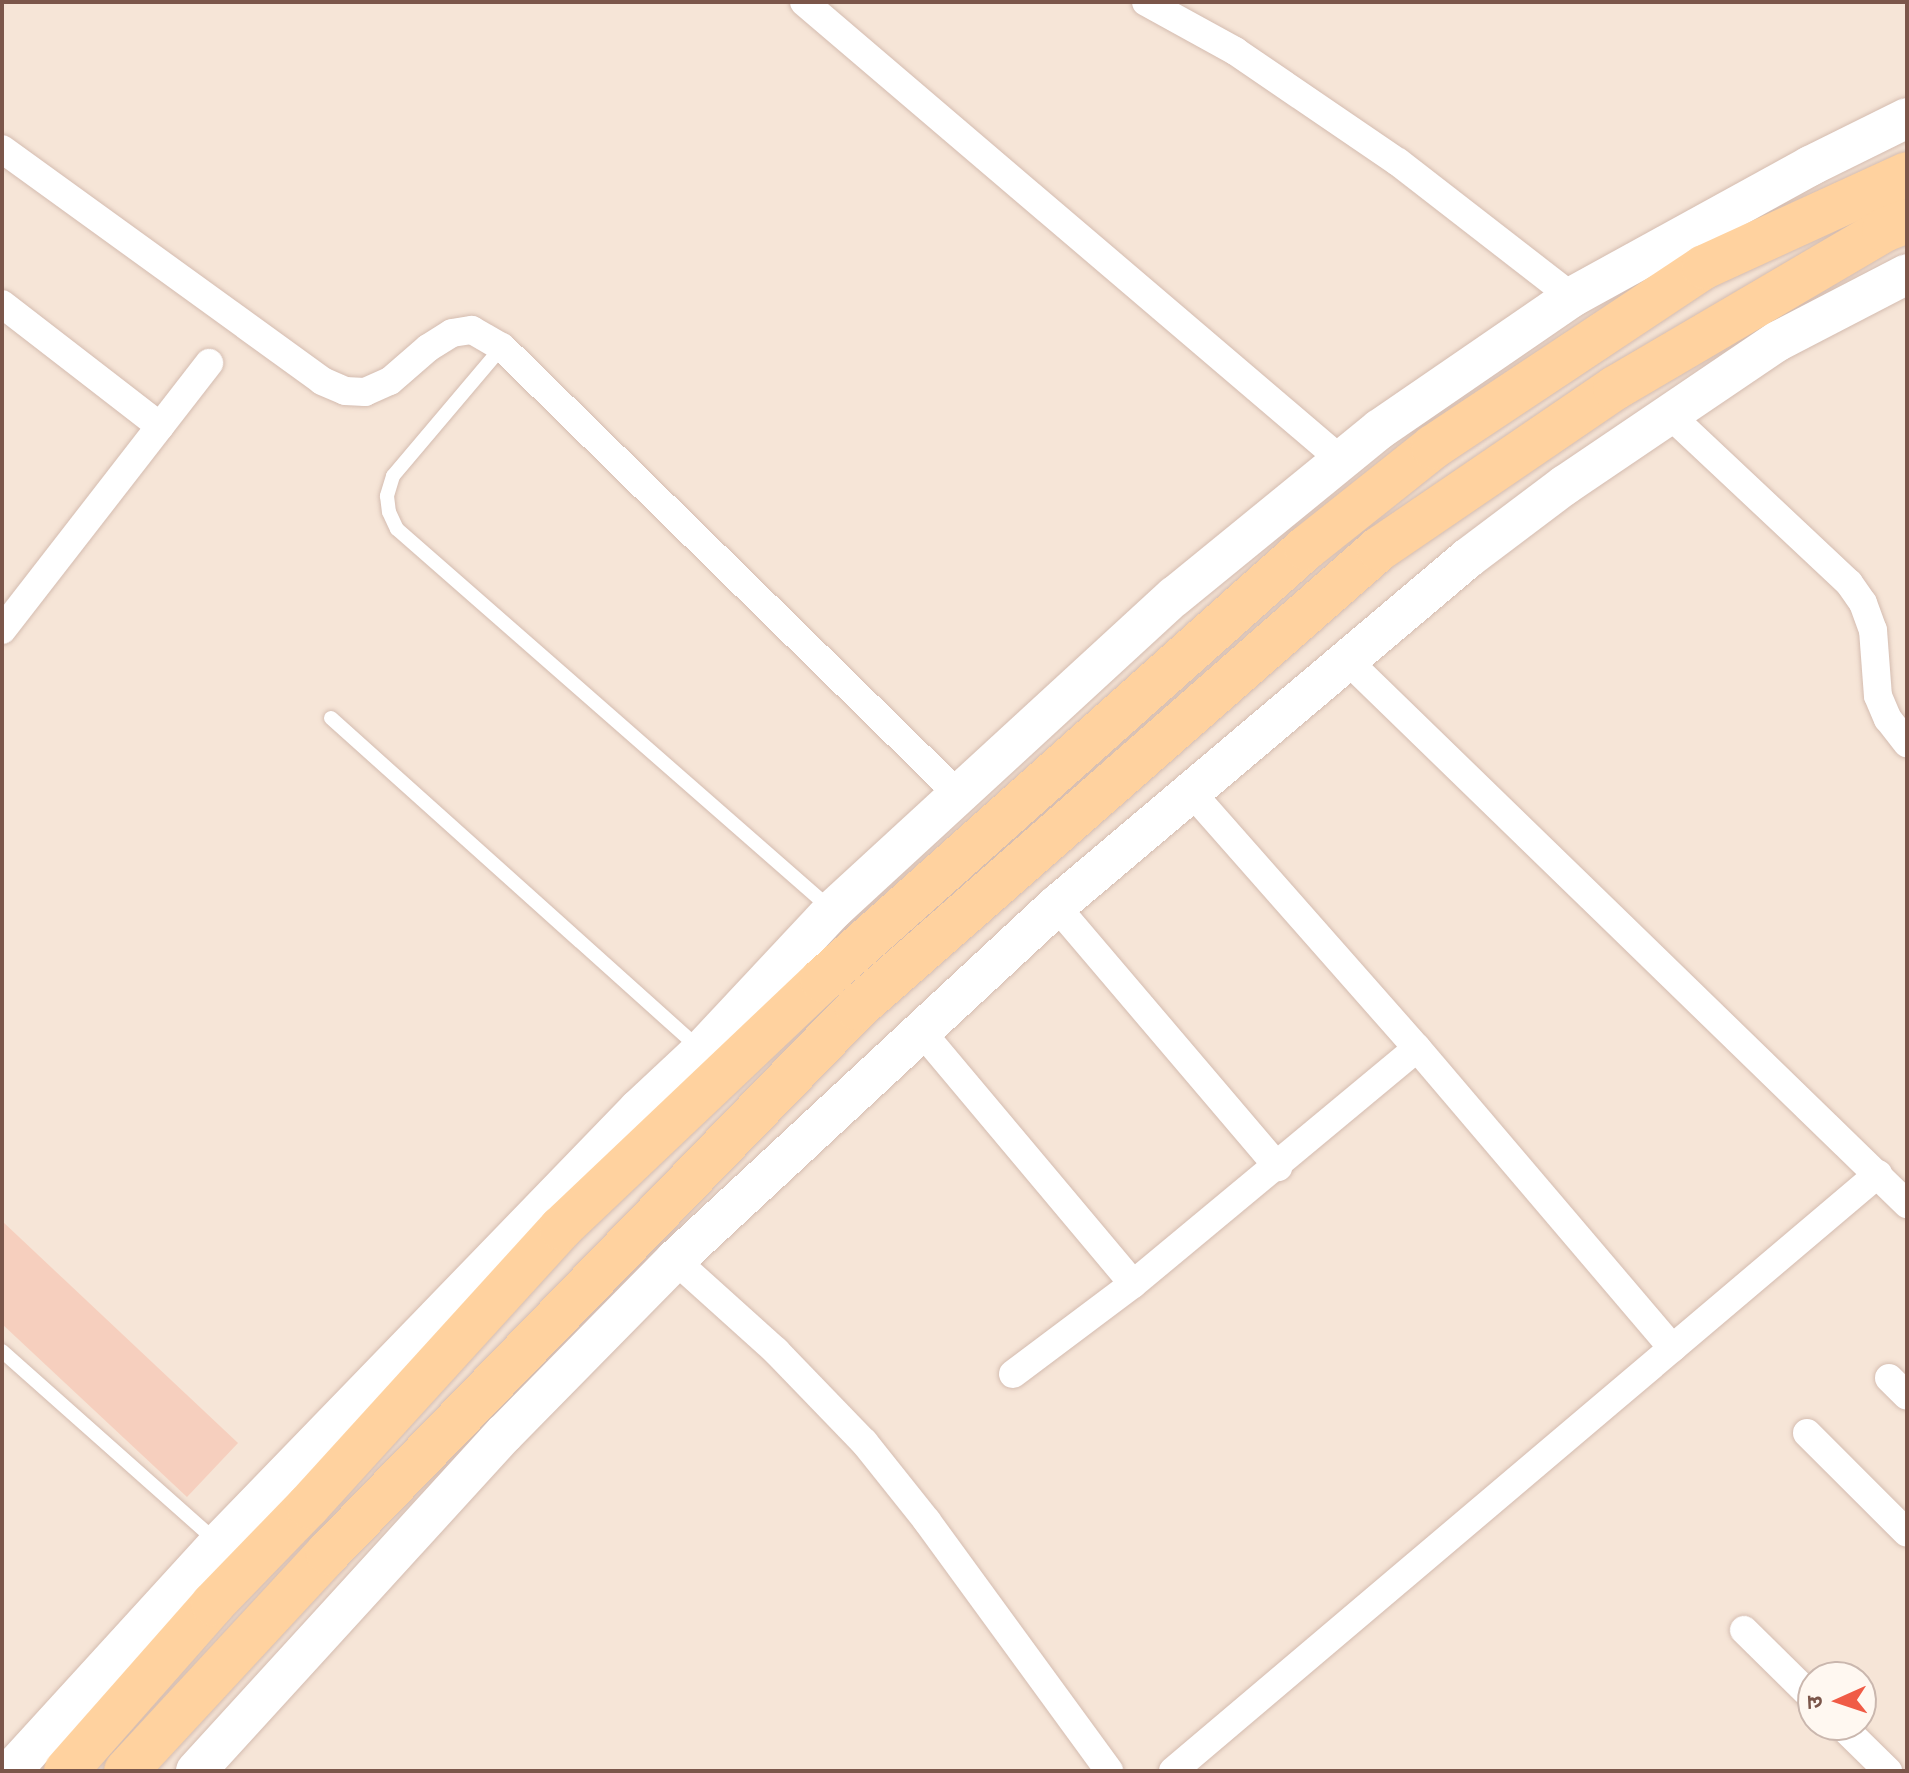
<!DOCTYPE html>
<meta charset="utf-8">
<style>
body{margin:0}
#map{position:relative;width:1909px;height:1773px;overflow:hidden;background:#fef4e9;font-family:Karla,"Noto Sans Devanagari",sans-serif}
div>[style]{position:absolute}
.residential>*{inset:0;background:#f6e5d7}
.building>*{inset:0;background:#f6cfbe}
.roads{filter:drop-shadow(0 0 2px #d4bcb0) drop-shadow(0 0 2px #d4bcb0)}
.lane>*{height:14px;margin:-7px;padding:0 7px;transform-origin:7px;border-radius:7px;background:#fff}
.street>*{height:28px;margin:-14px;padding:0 14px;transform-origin:14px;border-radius:14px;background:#fff}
.secondary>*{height:40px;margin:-20px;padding:0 20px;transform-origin:20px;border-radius:20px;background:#fff}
.primary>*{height:44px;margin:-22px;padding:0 22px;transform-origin:22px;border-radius:22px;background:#ffd29f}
span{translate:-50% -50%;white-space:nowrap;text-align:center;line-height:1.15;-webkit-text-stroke:6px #fff8f1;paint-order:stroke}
.frame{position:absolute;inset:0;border:4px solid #7b564a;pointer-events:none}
.north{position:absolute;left:1797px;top:1661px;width:80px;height:80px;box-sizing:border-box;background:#fff8f1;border:2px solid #cab7ae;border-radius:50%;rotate:267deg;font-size:22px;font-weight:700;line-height:32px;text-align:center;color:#7b564a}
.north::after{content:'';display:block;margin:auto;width:28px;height:36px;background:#f05b46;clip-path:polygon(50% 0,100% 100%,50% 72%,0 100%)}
</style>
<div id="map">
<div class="residential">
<i style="clip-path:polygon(evenodd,2px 2px,1907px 2px,1907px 1771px,2px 1771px,2px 2px,1813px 1677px,1861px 1677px,1861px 1725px,1813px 1725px,1813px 1677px)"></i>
</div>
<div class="building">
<i style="clip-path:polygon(2px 1221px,238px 1443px,187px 1497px,2px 1324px)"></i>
</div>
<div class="roads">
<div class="lane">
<i style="left:502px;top:347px;width:169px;rotate:130.2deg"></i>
<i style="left:393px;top:476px;width:21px;rotate:107deg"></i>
<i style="left:387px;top:496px;width:16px;rotate:83deg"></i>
<i style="left:389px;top:512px;width:19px;rotate:65deg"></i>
<i style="left:397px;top:529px;width:578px;rotate:41.21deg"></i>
<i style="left:331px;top:718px;width:497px;rotate:41.9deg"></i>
<i style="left:2px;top:1351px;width:289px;rotate:41.6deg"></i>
</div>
<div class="street">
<i style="left:804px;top:2px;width:706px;rotate:40.46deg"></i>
<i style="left:1146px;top:2px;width:102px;rotate:28.8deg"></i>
<i style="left:1235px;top:51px;width:197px;rotate:34.3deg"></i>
<i style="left:1398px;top:162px;width:220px;rotate:37.8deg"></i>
<i style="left:2px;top:149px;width:395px;rotate:35.9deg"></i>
<i style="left:322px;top:381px;width:25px;rotate:23deg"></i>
<i style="left:345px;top:391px;width:20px;rotate:3deg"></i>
<i style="left:365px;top:392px;width:27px;rotate:-24deg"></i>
<i style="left:390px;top:381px;width:50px;rotate:-41deg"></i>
<i style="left:428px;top:348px;width:28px;rotate:-32deg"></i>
<i style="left:452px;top:333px;width:20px;rotate:-9deg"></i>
<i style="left:472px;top:330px;width:34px;rotate:30deg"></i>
<i style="left:502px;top:347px;width:641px;rotate:44.43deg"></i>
<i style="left:2px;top:304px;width:200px;rotate:37.7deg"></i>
<i style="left:1669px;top:414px;width:247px;rotate:43.2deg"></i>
<i style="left:1849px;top:583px;width:24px;rotate:55deg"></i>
<i style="left:1863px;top:603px;width:29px;rotate:70deg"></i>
<i style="left:1873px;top:630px;width:66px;rotate:85.7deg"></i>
<i style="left:1878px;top:696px;width:25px;rotate:67deg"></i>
<i style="left:1888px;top:719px;width:31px;rotate:52deg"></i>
<i style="left:2px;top:630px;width:338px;rotate:-52.2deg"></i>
<i style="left:1347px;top:660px;width:781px;rotate:44.17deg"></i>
<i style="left:1192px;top:793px;width:340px;rotate:48.6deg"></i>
<i style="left:1417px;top:1048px;width:394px;rotate:49.6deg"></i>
<i style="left:1056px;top:906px;width:343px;rotate:49.6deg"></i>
<i style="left:921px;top:1031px;width:330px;rotate:50deg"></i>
<i style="left:675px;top:1260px;width:136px;rotate:42deg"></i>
<i style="left:776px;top:1351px;width:127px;rotate:46deg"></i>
<i style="left:864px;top:1442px;width:101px;rotate:51.4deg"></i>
<i style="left:927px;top:1521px;width:309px;rotate:53.9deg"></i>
<i style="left:1013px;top:1374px;width:150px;rotate:-36.9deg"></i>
<i style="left:1133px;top:1284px;width:369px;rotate:-39.7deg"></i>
<i style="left:1889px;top:1378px;width:25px;rotate:45deg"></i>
<i style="left:1807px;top:1433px;width:141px;rotate:45deg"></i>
<i style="left:1744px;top:1630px;width:97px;rotate:44.6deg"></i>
<i style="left:1841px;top:1725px;width:66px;rotate:44.4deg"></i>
<i style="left:1173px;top:1771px;width:924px;rotate:-40.26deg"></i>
</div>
<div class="secondary">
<i style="left:11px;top:1771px;width:309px;rotate:-47.6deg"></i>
<i style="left:219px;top:1543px;width:604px;rotate:-45.94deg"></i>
<i style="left:639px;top:1109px;width:86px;rotate:-43.1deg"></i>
<i style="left:702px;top:1050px;width:192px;rotate:-46.9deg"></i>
<i style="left:833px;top:910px;width:464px;rotate:-42.6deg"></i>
<i style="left:1175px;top:596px;width:264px;rotate:-39.2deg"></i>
<i style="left:1380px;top:429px;width:233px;rotate:-34.5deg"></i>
<i style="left:1572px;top:297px;width:272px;rotate:-28.8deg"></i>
<i style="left:1810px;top:166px;width:108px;rotate:-26.3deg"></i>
<i style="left:196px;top:1771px;width:457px;rotate:-47.6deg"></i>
<i style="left:504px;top:1434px;width:244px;rotate:-45.5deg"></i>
<i style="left:675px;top:1260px;width:520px;rotate:-42.9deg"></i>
<i style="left:1056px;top:906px;width:539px;rotate:-40.19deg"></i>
<i style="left:1468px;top:558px;width:121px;rotate:-37deg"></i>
<i style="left:1565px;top:485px;width:257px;rotate:-34.1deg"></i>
<i style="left:1778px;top:341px;width:145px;rotate:-27.4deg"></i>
</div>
<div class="primary">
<i style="left:66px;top:1771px;width:222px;rotate:-48.6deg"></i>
<i style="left:213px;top:1604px;width:136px;rotate:-45.9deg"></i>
<i style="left:308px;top:1506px;width:376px;rotate:-47.7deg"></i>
<i style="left:561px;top:1228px;width:360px;rotate:-43.5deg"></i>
<i style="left:822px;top:980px;width:649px;rotate:-41.75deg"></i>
<i style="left:1306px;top:548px;width:162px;rotate:-38.5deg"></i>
<i style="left:1433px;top:447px;width:325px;rotate:-33.6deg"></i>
<i style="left:1704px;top:267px;width:223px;rotate:-24.6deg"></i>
<i style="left:126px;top:1771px;width:297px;rotate:-47.2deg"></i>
<i style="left:328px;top:1553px;width:760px;rotate:-45.85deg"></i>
<i style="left:857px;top:1008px;width:695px;rotate:-41.33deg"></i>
<i style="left:1379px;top:549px;width:286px;rotate:-34.3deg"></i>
<i style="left:1615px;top:388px;width:312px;rotate:-30.4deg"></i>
<i style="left:1884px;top:230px;width:25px;rotate:-21deg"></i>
</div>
</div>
<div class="frame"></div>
<div class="north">उ</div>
</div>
